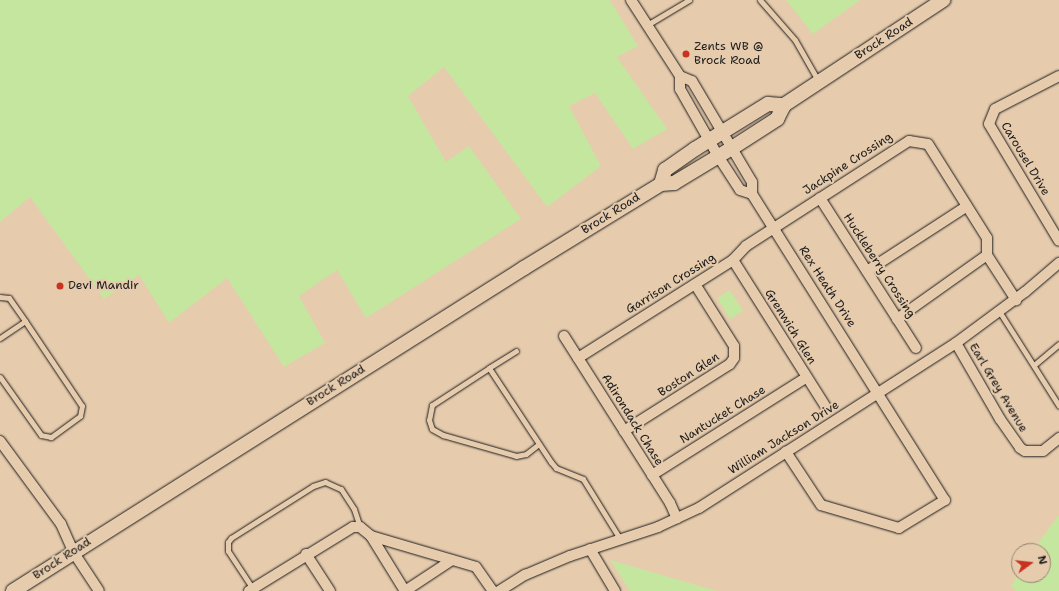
<!DOCTYPE html>
<style>
body{margin:0}
#map{position:relative;width:1059px;height:591px;overflow:hidden;background:#e6cbad;font-family:"Shantell Sans",sans-serif}
div>[style]{position:absolute}
.green>*{inset:0;background:#c5e69f}
.roads{filter:drop-shadow(0 0 1px #1c1c1c) drop-shadow(0 0 1px #1c1c1c)}
.lane>*{height:5px;margin:-2.5px;padding:0 2.5px;transform-origin:2.5px;border-radius:2.5px;background:#e6cbad}
.street>*{height:10px;margin:-5px;padding:0 5px;transform-origin:5px;border-radius:5px;background:#e6cbad}
.secondary>*{height:14px;margin:-7px;padding:0 7px;transform-origin:7px;border-radius:7px;background:#e6cbad}
.dots>*{width:11px;height:11px;translate:-50% -50%;box-sizing:border-box;border:2px solid #e6cbad;border-radius:50%}
span{translate:-50% -50%;white-space:nowrap;text-align:center;line-height:1.15;-webkit-text-stroke:4px #e6cbad;paint-order:stroke}
.street-label{font-size:12px;color:#1c1c1c}
.poi-label{font-size:12px;color:#1c1c1c}
.left{translate:0 -50%;text-align:left}
.north{position:absolute;left:1011px;top:543px;width:40px;height:40px;box-sizing:border-box;background:#e6cbad;border:1px solid #958573;border-radius:50%;rotate:75deg;font-size:11px;font-weight:700;line-height:16px;text-align:center;color:#1c1c1c}
.north::after{content:'';display:block;margin:auto;width:14px;height:18px;background:#c8321e;clip-path:polygon(50% 0,100% 100%,50% 72%,0 100%)}
</style>
<div id="map">
<div class="green">
<i style="clip-path:polygon(0 0,610px 0,638px 46px,617px 57px,667px 129px,633px 149px,595px 93px,569px 106px,601px 166px,547px 207px,444px 67px,408px 96px,446px 162px,469px 146px,521px 219px,366px 318px,337px 270px,299px 296px,325px 343px,284px 367px,227px 278px,169px 323px,139px 275px,104px 299px,30px 197px,0 222px)"></i>
<i style="clip-path:polygon(786px 0,860px 0,813px 34px)"></i>
<i style="clip-path:polygon(730px 290px,743px 311px,730px 319px,717px 298px)"></i>
<i style="clip-path:polygon(1059px 515px,1059px 591px,1016px 591px,1011px 586px,1019px 572px,1019px 575px,1043px 575px,1043px 551px,1032px 551px)"></i>
<i style="clip-path:polygon(610px 560px,717px 591px,630px 591px)"></i>
</div>
<div class="roads">
<div class="lane">
<i style="left:760px;top:0;width:53px;rotate:48.8deg"></i>
<i style="left:795px;top:40px;width:48px;rotate:60.3deg"></i>
<i style="left:647px;top:25px;width:49px;rotate:-30.8deg"></i>
<i style="left:0;top:297px;width:9px;rotate:6deg"></i>
<i style="left:9px;top:298px;width:28px;rotate:55deg"></i>
<i style="left:25px;top:321px;width:102px;rotate:56.2deg"></i>
<i style="left:82px;top:406px;width:10px;rotate:101deg"></i>
<i style="left:80px;top:416px;width:36px;rotate:144deg"></i>
<i style="left:51px;top:437px;width:10px;rotate:-169deg"></i>
<i style="left:41px;top:435px;width:71px;rotate:-125.3deg"></i>
<i style="left:999px;top:311px;width:112px;rotate:57.7deg"></i>
<i style="left:0;top:338px;width:30px;rotate:-34deg"></i>
<i style="left:516px;top:351px;width:32px;rotate:148deg"></i>
<i style="left:489px;top:368px;width:113px;rotate:56.6deg"></i>
<i style="left:551px;top:462px;width:8px;rotate:50deg"></i>
<i style="left:556px;top:468px;width:29px;rotate:22deg"></i>
<i style="left:583px;top:479px;width:70px;rotate:58.3deg"></i>
<i style="left:1034px;top:365px;width:33px;rotate:-40deg"></i>
<i style="left:489px;top:368px;width:68px;rotate:147deg"></i>
<i style="left:432px;top:405px;width:15px;rotate:101deg"></i>
<i style="left:429px;top:420px;width:9px;rotate:72deg"></i>
<i style="left:432px;top:429px;width:13px;rotate:29deg"></i>
<i style="left:443px;top:435px;width:76px;rotate:16deg"></i>
<i style="left:516px;top:456px;width:10px;rotate:-11deg"></i>
<i style="left:526px;top:454px;width:16px;rotate:-38deg"></i>
<i style="left:253px;top:589px;width:45px;rotate:-123.3deg"></i>
<i style="left:228px;top:551px;width:9px;rotate:-90deg"></i>
<i style="left:228px;top:542px;width:5px;rotate:-53deg"></i>
<i style="left:231px;top:538px;width:97px;rotate:-32.4deg"></i>
<i style="left:313px;top:486px;width:13px;rotate:-18deg"></i>
<i style="left:325px;top:482px;width:17px;rotate:24deg"></i>
<i style="left:341px;top:489px;width:24px;rotate:57deg"></i>
<i style="left:354px;top:509px;width:19px;rotate:72deg"></i>
</div>
<div class="street">
<i style="left:631px;top:0;width:90px;rotate:57.2deg"></i>
<i style="left:680px;top:76px;width:13px;rotate:23deg"></i>
<i style="left:692px;top:81px;width:117px;rotate:59.3deg"></i>
<i style="left:752px;top:182px;width:12px;rotate:90deg"></i>
<i style="left:752px;top:194px;width:362px;rotate:57.8deg"></i>
<i style="left:945px;top:500px;width:54px;rotate:148.7deg"></i>
<i style="left:899px;top:528px;width:81px;rotate:-163.6deg"></i>
<i style="left:821px;top:505px;width:64px;rotate:-123.4deg"></i>
<i style="left:680px;top:76px;width:13px;rotate:90deg"></i>
<i style="left:680px;top:89px;width:77px;rotate:60.4deg"></i>
<i style="left:718px;top:156px;width:40px;rotate:57.1deg"></i>
<i style="left:740px;top:190px;width:13px;rotate:18deg"></i>
<i style="left:1059px;top:76px;width:72px;rotate:152.7deg"></i>
<i style="left:995px;top:109px;width:16px;rotate:112deg"></i>
<i style="left:989px;top:124px;width:136px;rotate:59.1deg"></i>
<i style="left:820px;top:198px;width:178px;rotate:57.4deg"></i>
<i style="left:733px;top:260px;width:174px;rotate:57.7deg"></i>
<i style="left:867px;top:271px;width:119px;rotate:-33deg"></i>
<i style="left:897px;top:319px;width:110px;rotate:-35.4deg"></i>
<i style="left:564px;top:336px;width:198px;rotate:57.6deg"></i>
<i style="left:670px;top:503px;width:17px;rotate:66deg"></i>
<i style="left:956px;top:343px;width:88px;rotate:59.9deg"></i>
<i style="left:1000px;top:419px;width:35px;rotate:55deg"></i>
<i style="left:1020px;top:448px;width:6px;rotate:31deg"></i>
<i style="left:1025px;top:451px;width:18px"></i>
<i style="left:1043px;top:451px;width:21px;rotate:-39deg"></i>
<i style="left:578px;top:358px;width:183px;rotate:-32.3deg"></i>
<i style="left:733px;top:260px;width:19px;rotate:-47deg"></i>
<i style="left:746px;top:246px;width:194px;rotate:-32.8deg"></i>
<i style="left:909px;top:141px;width:19px;rotate:9deg"></i>
<i style="left:928px;top:144px;width:111px;rotate:57.9deg"></i>
<i style="left:987px;top:238px;width:17px;rotate:90deg"></i>
<i style="left:987px;top:255px;width:54px;rotate:57.2deg"></i>
<i style="left:624px;top:431px;width:125px;rotate:-32.3deg"></i>
<i style="left:730px;top:364px;width:7px;rotate:-56deg"></i>
<i style="left:734px;top:358px;width:12px;rotate:-90deg"></i>
<i style="left:734px;top:346px;width:73px;rotate:-122.2deg"></i>
<i style="left:0;top:441px;width:103px;rotate:53.7deg"></i>
<i style="left:61px;top:524px;width:32px;rotate:66deg"></i>
<i style="left:74px;top:553px;width:45px;rotate:56.7deg"></i>
<i style="left:652px;top:475px;width:183px;rotate:-32.3deg"></i>
<i style="left:371px;top:536px;width:109px;rotate:16.4deg"></i>
<i style="left:476px;top:567px;width:29px;rotate:55deg"></i>
<i style="left:590px;top:549px;width:49px;rotate:59.2deg"></i>
<i style="left:306px;top:554px;width:44px;rotate:57deg"></i>
<i style="left:249px;top:591px;width:122px;rotate:-31.6deg"></i>
<i style="left:353px;top:527px;width:7px"></i>
<i style="left:360px;top:527px;width:14px;rotate:39deg"></i>
<i style="left:371px;top:536px;width:65px;rotate:58.3deg"></i>
<i style="left:405px;top:591px;width:56px;rotate:-33.4deg"></i>
<i style="left:499px;top:591px;width:31px;rotate:-32deg"></i>
<i style="left:525px;top:575px;width:49px;rotate:-22.9deg"></i>
<i style="left:570px;top:556px;width:93px;rotate:-18.2deg"></i>
<i style="left:658px;top:527px;width:45px;rotate:-24.9deg"></i>
<i style="left:699px;top:508px;width:305px;rotate:-32.7deg"></i>
<i style="left:956px;top:343px;width:86px;rotate:-36.5deg"></i>
<i style="left:1025px;top:292px;width:45px;rotate:-40.5deg"></i>
</div>
<div class="secondary">
<i style="left:661px;top:184px;width:15px;rotate:-74deg"></i>
<i style="left:665px;top:170px;width:37px;rotate:-35deg"></i>
<i style="left:695px;top:149px;width:86px;rotate:-31.7deg"></i>
<i style="left:768px;top:104px;width:16px;rotate:4deg"></i>
<i style="left:13px;top:591px;width:605px;rotate:-32.3deg"></i>
<i style="left:524px;top:268px;width:161px;rotate:-31.5deg"></i>
<i style="left:661px;top:184px;width:13px;rotate:-4deg"></i>
<i style="left:674px;top:183px;width:68px;rotate:-31.1deg"></i>
<i style="left:732px;top:148px;width:54px;rotate:-32.8deg"></i>
<i style="left:777px;top:119px;width:16px;rotate:-63deg"></i>
<i style="left:784px;top:105px;width:191px;rotate:-33.4deg"></i>
</div>
</div>
<div class="dots">
<i style="left:686px;top:54px;background:#c8321e"></i>
<i style="left:60px;top:286px;background:#c8321e"></i>
</div>
<div class="street-label">
<span style="left:884px;top:39px;rotate:-33deg">Brock Road</span>
<span style="left:1025px;top:159px;rotate:59deg">Carousel Drive</span>
<span style="left:848px;top:164px;rotate:-33deg">Jackpine Crossing</span>
<span style="left:611px;top:214px;rotate:-32deg">Brock Road</span>
<span style="left:879px;top:266px;rotate:57deg">Huckleberry Crossing</span>
<span style="left:671px;top:284px;rotate:-32deg">Garrison Crossing</span>
<span style="left:827px;top:287px;rotate:57deg">Rex Heath Drive</span>
<span style="left:790px;top:327px;rotate:58deg">Grenwich Glen</span>
<span style="left:689px;top:375px;rotate:-33deg">Boston Glen</span>
<span style="left:336px;top:386px;rotate:-32deg">Brock Road</span>
<span style="left:998px;top:388px;rotate:59deg">Earl Grey Avenue</span>
<span style="left:723px;top:415px;rotate:-32deg">Nantucket Chase</span>
<span style="left:632px;top:420px;rotate:58deg">Adirondack Chase</span>
<span style="left:784px;top:438px;rotate:-32deg">William Jackson Drive</span>
<span style="left:62px;top:559px;rotate:-33deg">Brock Road</span>
</div>
<div class="poi-label">
<span class="left" style="left:694px;top:54px">Zents WB @<br>Brock Road</span>
<span class="left" style="left:68px;top:286px">Devi Mandir</span>
</div>
<div class="north">N</div>
</div>
